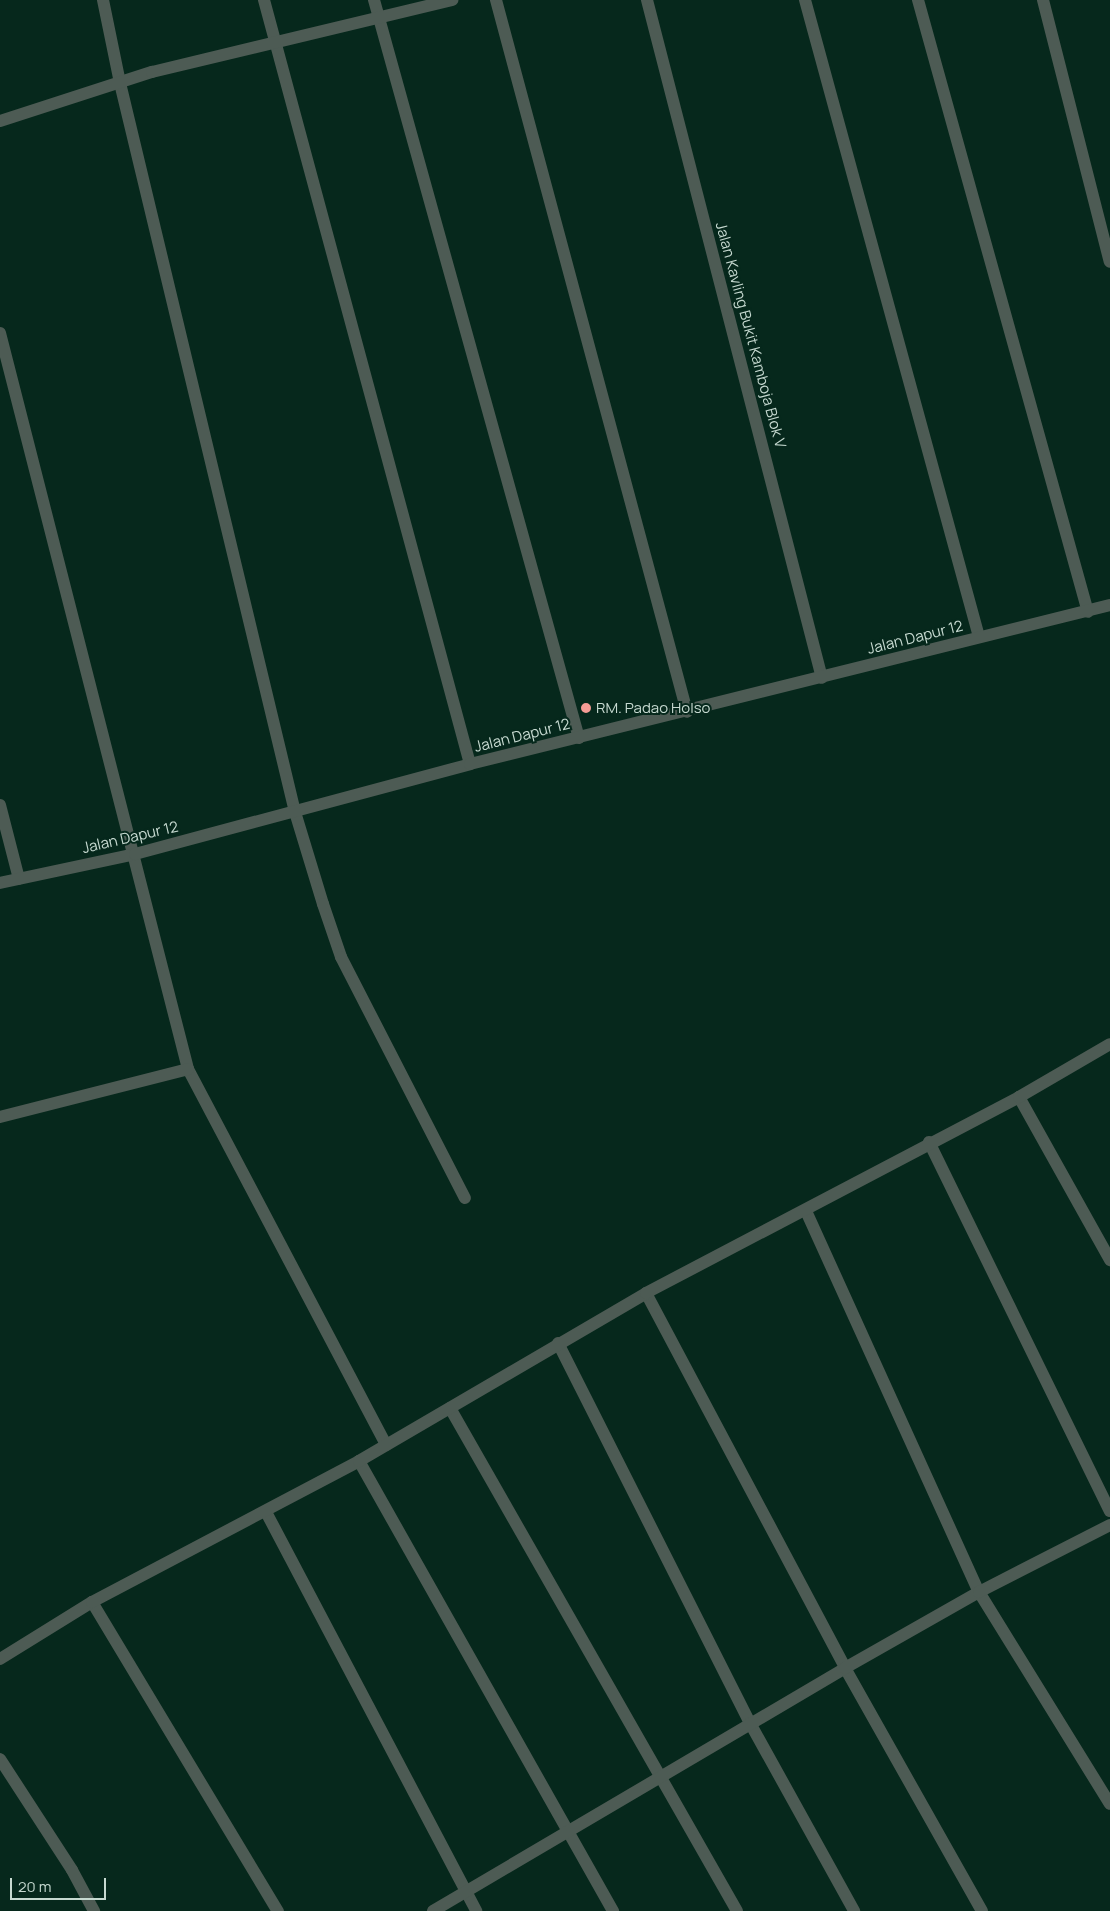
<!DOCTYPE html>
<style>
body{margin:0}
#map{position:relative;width:1110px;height:1911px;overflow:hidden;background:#06281c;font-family:Manrope,sans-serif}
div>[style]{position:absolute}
.minor>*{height:12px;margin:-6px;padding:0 6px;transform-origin:6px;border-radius:6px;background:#4d5b54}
.dots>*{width:14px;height:14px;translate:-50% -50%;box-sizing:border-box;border:2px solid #06281c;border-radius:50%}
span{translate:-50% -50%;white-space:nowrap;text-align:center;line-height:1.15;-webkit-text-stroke:4px #06281c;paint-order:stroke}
.street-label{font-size:15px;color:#c6d9d0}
.poi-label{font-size:15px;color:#c6d9d0}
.left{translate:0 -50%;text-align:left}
.scale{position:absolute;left:10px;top:1878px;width:96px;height:22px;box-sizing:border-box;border:2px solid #c6d9d0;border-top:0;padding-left:6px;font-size:15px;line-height:18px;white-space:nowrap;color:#c6d9d0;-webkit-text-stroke:4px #06281c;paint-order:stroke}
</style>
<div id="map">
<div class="minor">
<i style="left:103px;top:0;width:85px;rotate:78.4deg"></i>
<i style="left:120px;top:83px;width:750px;rotate:76.5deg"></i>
<i style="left:295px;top:812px;width:96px;rotate:73.1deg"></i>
<i style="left:323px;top:904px;width:56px;rotate:71.2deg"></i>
<i style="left:341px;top:957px;width:271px;rotate:62.8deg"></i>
<i style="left:264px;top:0;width:791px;rotate:74.91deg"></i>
<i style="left:374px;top:0;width:766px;rotate:74.48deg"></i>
<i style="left:496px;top:0;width:737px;rotate:74.98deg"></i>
<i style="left:647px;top:0;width:700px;rotate:75.53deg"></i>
<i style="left:805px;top:0;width:660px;rotate:74.72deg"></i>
<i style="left:918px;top:0;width:635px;rotate:74.48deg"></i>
<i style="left:1043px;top:0;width:270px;rotate:75.7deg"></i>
<i style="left:0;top:121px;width:160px;rotate:-17.9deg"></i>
<i style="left:152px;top:72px;width:309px;rotate:-13.5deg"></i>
<i style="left:0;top:333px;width:760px;rotate:75.67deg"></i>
<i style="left:188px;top:1069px;width:425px;rotate:62.2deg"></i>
<i style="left:0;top:805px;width:76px;rotate:75.6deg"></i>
<i style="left:0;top:883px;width:138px;rotate:-12.1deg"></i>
<i style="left:135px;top:854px;width:347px;rotate:-15deg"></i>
<i style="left:470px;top:764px;width:659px;rotate:-13.95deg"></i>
<i style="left:1019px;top:1097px;width:187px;rotate:60.8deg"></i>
<i style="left:0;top:1117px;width:194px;rotate:-14.3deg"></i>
<i style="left:929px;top:1142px;width:411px;rotate:63.9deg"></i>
<i style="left:806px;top:1211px;width:418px;rotate:65.6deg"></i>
<i style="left:979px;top:1592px;width:249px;rotate:58.3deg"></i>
<i style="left:646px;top:1293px;width:425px;rotate:62deg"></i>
<i style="left:845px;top:1668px;width:279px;rotate:60.6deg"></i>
<i style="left:558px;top:1343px;width:426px;rotate:63.2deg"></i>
<i style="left:750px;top:1723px;width:215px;rotate:61deg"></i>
<i style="left:450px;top:1408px;width:579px;rotate:60.29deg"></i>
<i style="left:359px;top:1461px;width:517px;rotate:60.56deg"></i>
<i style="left:266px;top:1512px;width:451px;rotate:62.2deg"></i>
<i style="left:92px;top:1602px;width:361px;rotate:59deg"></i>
<i style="left:0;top:1659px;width:108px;rotate:-31.8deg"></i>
<i style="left:92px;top:1602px;width:302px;rotate:-27.8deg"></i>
<i style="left:359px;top:1461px;width:333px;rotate:-30.3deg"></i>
<i style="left:646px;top:1293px;width:421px;rotate:-27.7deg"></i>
<i style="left:1019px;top:1097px;width:105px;rotate:-30.2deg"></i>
<i style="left:0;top:1759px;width:132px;rotate:57deg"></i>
<i style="left:72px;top:1870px;width:47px;rotate:61.8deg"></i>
<i style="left:433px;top:1911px;width:478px;rotate:-30.5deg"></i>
<i style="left:845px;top:1668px;width:154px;rotate:-29.6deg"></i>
<i style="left:979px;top:1592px;width:147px;rotate:-27.1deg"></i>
</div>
<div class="dots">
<i style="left:586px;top:708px;background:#f59c95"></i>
</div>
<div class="street-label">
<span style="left:751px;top:335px;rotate:75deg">Jalan Kavling Bukit Kamboja Blok V</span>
<span style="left:915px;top:637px;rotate:-14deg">Jalan Dapur 12</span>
<span style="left:522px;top:735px;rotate:-14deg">Jalan Dapur 12</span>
<span style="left:130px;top:837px;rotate:-13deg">Jalan Dapur 12</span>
</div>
<div class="poi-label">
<span class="left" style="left:596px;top:708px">RM. Padao Holso</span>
</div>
<div class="scale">20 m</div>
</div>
